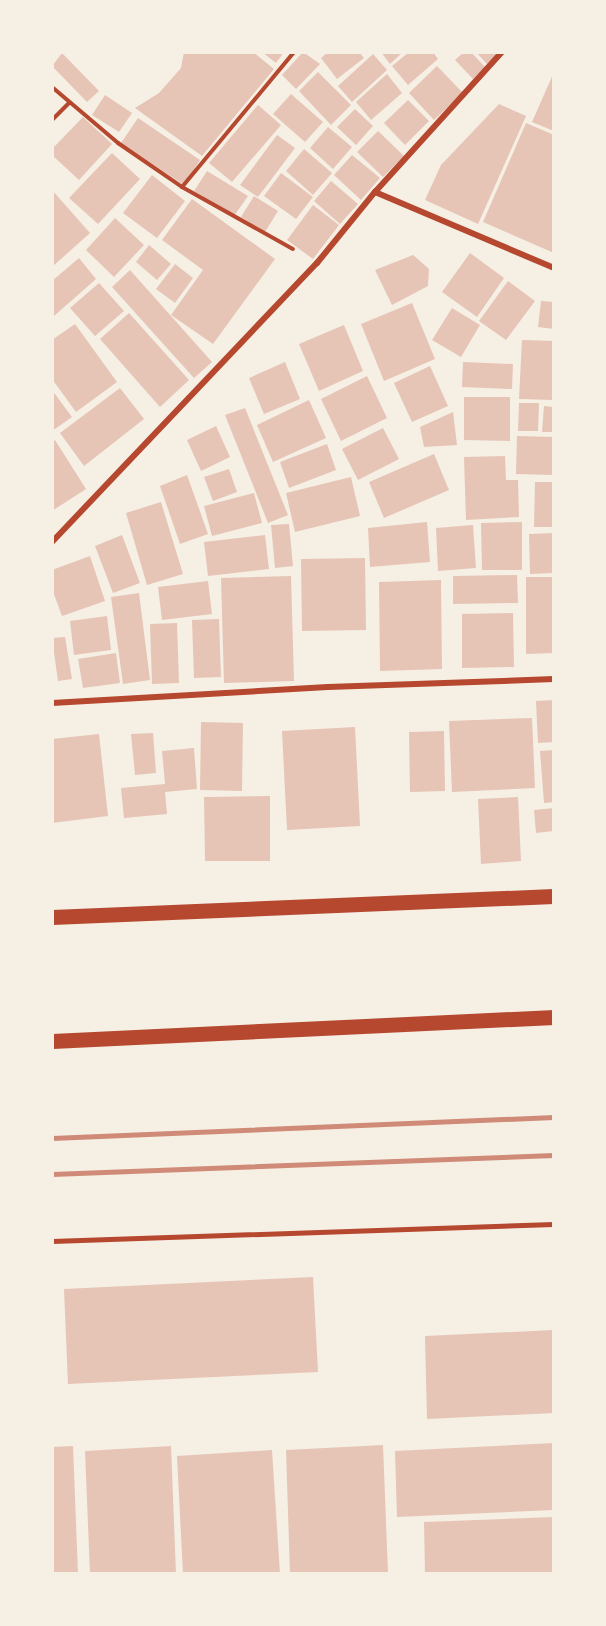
<!DOCTYPE html>
<style>
body{margin:0}
#map{position:relative;width:606px;height:1626px;overflow:hidden;background:#f6efe4;font-family:Arial,sans-serif}
div>[style]{position:absolute}
.building>*{inset:0;background:#e6c5b7}
.path>*{height:4px;margin:-2px;padding:0 2px;transform-origin:2px;border-radius:2px;background:#b5482f}
.service>*{height:4.5px;margin:-2.25px;padding:0 2.25px;transform-origin:2.25px;border-radius:2.25px;background:#b5482f}
.minor>*{height:6px;margin:-3px;padding:0 3px;transform-origin:3px;border-radius:3px;background:#b5482f}
.primary>*{height:15px;margin:-7.5px;padding:0 7.5px;transform-origin:7.5px;border-radius:7.5px;background:#b5482f}
.rail>*{height:4.5px;margin:-2.25px;padding:0 2.25px;transform-origin:2.25px;border-radius:2.25px;background:#cf8b77}
span{translate:-50% -50%;white-space:nowrap;text-align:center;line-height:1.15;-webkit-text-stroke:6px #f6efe4;paint-order:stroke}
.frame{position:absolute;inset:0;border:54px solid #f6efe4;pointer-events:none}
</style>
<div id="map">
<div class="building">
<i style="clip-path:polygon(184px 52px,253px 52px,274px 69px,202px 156px,135px 108px,159px 93px,181px 68px)"></i>
<i style="clip-path:polygon(262px 52px,284px 52px,276px 63px)"></i>
<i style="clip-path:polygon(303px 52px,320px 64px,296px 89px,282px 75px)"></i>
<i style="clip-path:polygon(328px 52px,359px 52px,364px 58px,337px 79px,321px 58px)"></i>
<i style="clip-path:polygon(381px 52px,403px 52px,390px 64px)"></i>
<i style="clip-path:polygon(409px 52px,433px 52px,438px 59px,408px 85px,392px 66px)"></i>
<i style="clip-path:polygon(464px 52px,471px 52px,485px 67px,473px 79px,455px 60px)"></i>
<i style="clip-path:polygon(476px 52px,499px 52px,487px 64px)"></i>
<i style="clip-path:polygon(62px 53px,99px 91px,87px 102px,52px 66px)"></i>
<i style="clip-path:polygon(373px 54px,387px 70px,352px 102px,338px 86px)"></i>
<i style="clip-path:polygon(437px 66px,463px 93px,434px 120px,409px 93px)"></i>
<i style="clip-path:polygon(318px 72px,351px 105px,331px 125px,299px 91px)"></i>
<i style="clip-path:polygon(554px 72px,554px 131px,532px 122px)"></i>
<i style="clip-path:polygon(387px 74px,402px 93px,371px 120px,356px 102px)"></i>
<i style="clip-path:polygon(291px 94px,323px 122px,305px 142px,273px 114px)"></i>
<i style="clip-path:polygon(105px 95px,132px 113px,119px 132px,92px 115px)"></i>
<i style="clip-path:polygon(408px 100px,429px 121px,405px 145px,384px 123px)"></i>
<i style="clip-path:polygon(499px 104px,526px 116px,478px 224px,425px 200px,441px 165px)"></i>
<i style="clip-path:polygon(258px 105px,281px 125px,232px 182px,209px 163px)"></i>
<i style="clip-path:polygon(355px 109px,373px 126px,356px 145px,337px 127px)"></i>
<i style="clip-path:polygon(83px 117px,112px 144px,79px 180px,52px 155px,52px 149px)"></i>
<i style="clip-path:polygon(138px 118px,200px 160px,184px 185px,121px 143px)"></i>
<i style="clip-path:polygon(526px 123px,554px 135px,554px 253px,483px 222px)"></i>
<i style="clip-path:polygon(328px 127px,352px 147px,333px 169px,310px 148px)"></i>
<i style="clip-path:polygon(378px 131px,404px 156px,383px 177px,357px 152px)"></i>
<i style="clip-path:polygon(277px 135px,295px 148px,258px 197px,240px 185px)"></i>
<i style="clip-path:polygon(304px 149px,332px 173px,313px 195px,286px 171px)"></i>
<i style="clip-path:polygon(112px 153px,140px 179px,98px 224px,69px 198px)"></i>
<i style="clip-path:polygon(352px 155px,380px 178px,361px 200px,334px 175px)"></i>
<i style="clip-path:polygon(207px 171px,248px 196px,234px 216px,194px 191px)"></i>
<i style="clip-path:polygon(281px 173px,313px 197px,296px 219px,264px 196px)"></i>
<i style="clip-path:polygon(152px 175px,185px 201px,157px 238px,123px 213px)"></i>
<i style="clip-path:polygon(331px 181px,358px 204px,340px 224px,314px 201px)"></i>
<i style="clip-path:polygon(52px 190px,90px 233px,52px 267px)"></i>
<i style="clip-path:polygon(254px 196px,278px 211px,265px 232px,241px 217px)"></i>
<i style="clip-path:polygon(192px 199px,275px 259px,213px 344px,171px 315px,203px 270px,162px 240px)"></i>
<i style="clip-path:polygon(313px 205px,339px 225px,313px 259px,287px 240px)"></i>
<i style="clip-path:polygon(115px 218px,144px 245px,114px 277px,86px 250px)"></i>
<i style="clip-path:polygon(149px 245px,171px 264px,157px 280px,136px 262px)"></i>
<i style="clip-path:polygon(470px 253px,504px 278px,477px 317px,442px 292px)"></i>
<i style="clip-path:polygon(413px 255px,429px 269px,428px 286px,392px 305px,375px 270px)"></i>
<i style="clip-path:polygon(79px 258px,96px 279px,54px 316px,52px 281px)"></i>
<i style="clip-path:polygon(175px 264px,193px 278px,175px 303px,156px 289px)"></i>
<i style="clip-path:polygon(130px 270px,212px 362px,194px 378px,112px 287px)"></i>
<i style="clip-path:polygon(508px 281px,535px 301px,506px 340px,479px 321px)"></i>
<i style="clip-path:polygon(99px 283px,124px 311px,95px 336px,70px 308px)"></i>
<i style="clip-path:polygon(541px 301px,554px 302px,554px 329px,538px 327px)"></i>
<i style="clip-path:polygon(412px 303px,435px 359px,384px 381px,361px 324px)"></i>
<i style="clip-path:polygon(452px 308px,480px 325px,461px 357px,432px 340px)"></i>
<i style="clip-path:polygon(129px 313px,189px 380px,160px 407px,100px 339px)"></i>
<i style="clip-path:polygon(75px 324px,117px 382px,76px 412px,52px 379px,52px 340px)"></i>
<i style="clip-path:polygon(344px 325px,363px 371px,319px 391px,299px 344px)"></i>
<i style="clip-path:polygon(522px 340px,554px 341px,554px 400px,519px 399px)"></i>
<i style="clip-path:polygon(285px 362px,300px 399px,264px 414px,249px 378px)"></i>
<i style="clip-path:polygon(463px 362px,513px 364px,512px 389px,462px 387px)"></i>
<i style="clip-path:polygon(430px 366px,448px 406px,412px 422px,394px 383px)"></i>
<i style="clip-path:polygon(367px 376px,387px 418px,341px 441px,321px 399px)"></i>
<i style="clip-path:polygon(120px 388px,144px 419px,84px 466px,60px 433px)"></i>
<i style="clip-path:polygon(52px 390px,72px 417px,52px 431px)"></i>
<i style="clip-path:polygon(464px 397px,510px 397px,510px 441px,464px 440px)"></i>
<i style="clip-path:polygon(309px 400px,326px 438px,273px 462px,257px 425px)"></i>
<i style="clip-path:polygon(519px 403px,539px 403px,538px 431px,518px 431px)"></i>
<i style="clip-path:polygon(544px 406px,554px 407px,554px 432px,542px 432px)"></i>
<i style="clip-path:polygon(245px 408px,288px 515px,268px 523px,225px 415px)"></i>
<i style="clip-path:polygon(453px 412px,457px 445px,424px 447px,420px 427px)"></i>
<i style="clip-path:polygon(216px 426px,230px 457px,201px 471px,187px 440px)"></i>
<i style="clip-path:polygon(383px 428px,399px 459px,358px 480px,342px 449px)"></i>
<i style="clip-path:polygon(517px 436px,554px 437px,554px 475px,516px 474px)"></i>
<i style="clip-path:polygon(55px 440px,86px 489px,52px 511px,52px 442px)"></i>
<i style="clip-path:polygon(327px 444px,336px 470px,289px 488px,280px 462px)"></i>
<i style="clip-path:polygon(434px 454px,449px 490px,384px 518px,369px 482px)"></i>
<i style="clip-path:polygon(505px 456px,506px 480px,518px 480px,519px 517px,466px 520px,464px 457px)"></i>
<i style="clip-path:polygon(229px 469px,237px 492px,213px 501px,204px 477px)"></i>
<i style="clip-path:polygon(187px 475px,208px 534px,180px 544px,160px 486px)"></i>
<i style="clip-path:polygon(351px 477px,360px 516px,295px 532px,286px 493px)"></i>
<i style="clip-path:polygon(535px 482px,554px 482px,554px 527px,534px 527px)"></i>
<i style="clip-path:polygon(254px 493px,262px 523px,212px 536px,204px 506px)"></i>
<i style="clip-path:polygon(161px 502px,183px 574px,147px 585px,126px 513px)"></i>
<i style="clip-path:polygon(427px 522px,430px 562px,370px 567px,368px 528px)"></i>
<i style="clip-path:polygon(522px 522px,522px 570px,482px 570px,481px 523px)"></i>
<i style="clip-path:polygon(289px 524px,293px 566px,275px 568px,271px 525px)"></i>
<i style="clip-path:polygon(473px 525px,476px 568px,438px 571px,436px 528px)"></i>
<i style="clip-path:polygon(554px 533px,554px 573px,530px 574px,529px 534px)"></i>
<i style="clip-path:polygon(122px 535px,140px 583px,113px 593px,95px 546px)"></i>
<i style="clip-path:polygon(265px 535px,269px 569px,208px 576px,204px 542px)"></i>
<i style="clip-path:polygon(90px 556px,105px 601px,62px 616px,52px 589px,52px 570px)"></i>
<i style="clip-path:polygon(365px 558px,366px 630px,302px 631px,301px 559px)"></i>
<i style="clip-path:polygon(517px 575px,518px 603px,453px 604px,453px 576px)"></i>
<i style="clip-path:polygon(291px 576px,294px 681px,224px 683px,221px 578px)"></i>
<i style="clip-path:polygon(526px 577px,554px 577px,554px 653px,526px 654px)"></i>
<i style="clip-path:polygon(441px 580px,442px 669px,380px 671px,379px 582px)"></i>
<i style="clip-path:polygon(208px 581px,212px 614px,162px 620px,158px 587px)"></i>
<i style="clip-path:polygon(139px 593px,150px 680px,123px 684px,111px 597px)"></i>
<i style="clip-path:polygon(513px 613px,514px 667px,462px 668px,462px 614px)"></i>
<i style="clip-path:polygon(107px 616px,111px 650px,74px 655px,70px 621px)"></i>
<i style="clip-path:polygon(219px 619px,221px 677px,194px 678px,192px 620px)"></i>
<i style="clip-path:polygon(177px 623px,179px 683px,152px 684px,150px 624px)"></i>
<i style="clip-path:polygon(65px 637px,72px 679px,58px 681px,52px 638px)"></i>
<i style="clip-path:polygon(116px 653px,120px 683px,83px 688px,78px 659px)"></i>
<i style="clip-path:polygon(554px 700px,554px 742px,538px 743px,536px 701px)"></i>
<i style="clip-path:polygon(532px 718px,535px 788px,452px 792px,449px 721px)"></i>
<i style="clip-path:polygon(201px 722px,243px 723px,242px 791px,200px 790px)"></i>
<i style="clip-path:polygon(355px 727px,360px 826px,287px 830px,282px 731px)"></i>
<i style="clip-path:polygon(444px 731px,445px 791px,410px 792px,409px 732px)"></i>
<i style="clip-path:polygon(153px 733px,156px 773px,135px 775px,131px 734px)"></i>
<i style="clip-path:polygon(99px 734px,108px 816px,52px 823px,52px 739px)"></i>
<i style="clip-path:polygon(194px 748px,197px 789px,165px 792px,167px 814px,124px 818px,121px 788px,165px 784px,162px 751px)"></i>
<i style="clip-path:polygon(554px 750px,554px 802px,544px 803px,540px 751px)"></i>
<i style="clip-path:polygon(270px 796px,270px 861px,205px 861px,204px 797px)"></i>
<i style="clip-path:polygon(518px 797px,521px 861px,481px 864px,478px 799px)"></i>
<i style="clip-path:polygon(554px 808px,554px 831px,536px 833px,534px 810px)"></i>
<i style="clip-path:polygon(313px 1277px,318px 1372px,68px 1384px,64px 1289px)"></i>
<i style="clip-path:polygon(554px 1330px,554px 1413px,427px 1419px,425px 1336px)"></i>
<i style="clip-path:polygon(554px 1443px,554px 1510px,397px 1517px,395px 1451px)"></i>
<i style="clip-path:polygon(383px 1445px,388px 1573px,290px 1574px,286px 1450px)"></i>
<i style="clip-path:polygon(73px 1446px,78px 1574px,52px 1574px,52px 1447px)"></i>
<i style="clip-path:polygon(171px 1446px,176px 1574px,90px 1574px,85px 1451px)"></i>
<i style="clip-path:polygon(272px 1450px,280px 1574px,183px 1574px,177px 1456px)"></i>
<i style="clip-path:polygon(554px 1517px,554px 1574px,425px 1574px,424px 1522px)"></i>
</div>
<div class="path">
<i style="left:52px;top:87px;width:87px;rotate:40.3deg"></i>
<i style="left:118px;top:143px;width:78px;rotate:34.5deg"></i>
<i style="left:182px;top:187px;width:127px;rotate:29.2deg"></i>
<i style="left:52px;top:120px;width:24px;rotate:-45deg"></i>
<i style="left:182px;top:187px;width:175px;rotate:-50.3deg"></i>
</div>
<div class="service">
<i style="left:52px;top:1241px;width:502px;rotate:-1.94deg"></i>
</div>
<div class="minor">
<i style="left:375px;top:192px;width:194px;rotate:23deg"></i>
<i style="left:52px;top:542px;width:385px;rotate:-46.5deg"></i>
<i style="left:317px;top:263px;width:92px;rotate:-50.8deg"></i>
<i style="left:375px;top:192px;width:189px;rotate:-47.8deg"></i>
<i style="left:52px;top:703px;width:276px;rotate:-3.3deg"></i>
<i style="left:328px;top:687px;width:226px;rotate:-2deg"></i>
</div>
<div class="primary">
<i style="left:52px;top:917px;width:502px;rotate:-2.4deg"></i>
<i style="left:52px;top:1041px;width:503px;rotate:-2.74deg"></i>
</div>
<div class="rail">
<i style="left:52px;top:1138px;width:502px;rotate:-2.4deg"></i>
<i style="left:52px;top:1174px;width:502px;rotate:-2.17deg"></i>
</div>
<div class="frame"></div>
</div>
